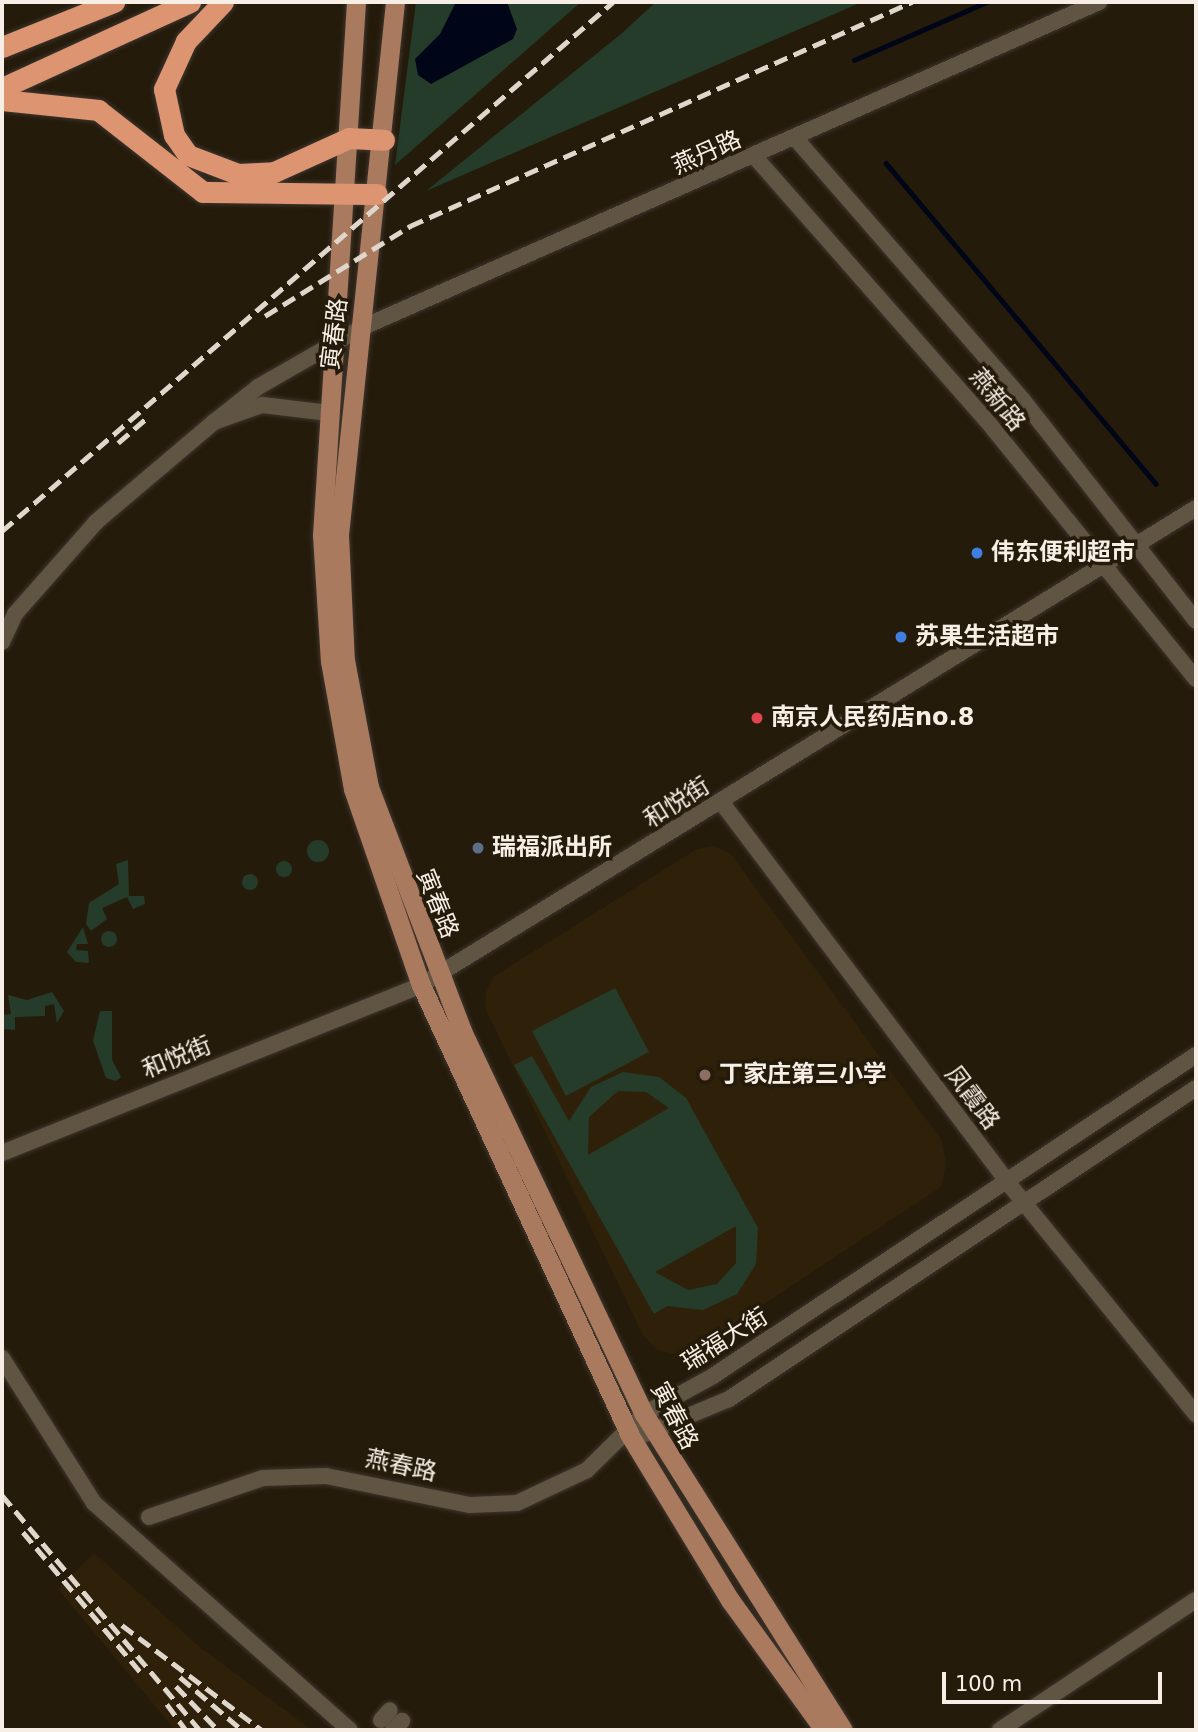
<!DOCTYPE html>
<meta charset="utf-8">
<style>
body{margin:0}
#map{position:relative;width:1198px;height:1732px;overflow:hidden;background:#251b0b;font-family:"DejaVu Sans","Noto Sans SC",sans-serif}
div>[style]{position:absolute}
.built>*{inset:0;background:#2f2109}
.green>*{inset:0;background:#253c2b}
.round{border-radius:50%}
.water>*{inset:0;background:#000518}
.stream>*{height:4.5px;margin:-2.25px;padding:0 2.25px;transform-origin:2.25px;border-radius:2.25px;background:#000518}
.roads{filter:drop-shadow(0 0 2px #3d352e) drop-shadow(0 0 2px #3d352e)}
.minor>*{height:16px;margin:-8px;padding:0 8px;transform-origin:8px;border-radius:8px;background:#605442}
.major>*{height:19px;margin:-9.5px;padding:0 9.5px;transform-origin:9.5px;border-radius:9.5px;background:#aa7a5e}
.highway>*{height:21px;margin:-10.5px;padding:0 10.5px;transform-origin:10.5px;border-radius:10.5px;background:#dc9471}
.rail>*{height:4.5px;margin-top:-2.25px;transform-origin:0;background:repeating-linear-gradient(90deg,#dfd7cc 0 14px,transparent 0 21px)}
.dots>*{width:19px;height:19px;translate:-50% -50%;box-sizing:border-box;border:4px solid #251b0b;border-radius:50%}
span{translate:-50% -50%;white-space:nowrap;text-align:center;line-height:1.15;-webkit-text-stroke:7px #251b0b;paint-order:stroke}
.street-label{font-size:24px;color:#f7efe5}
.poi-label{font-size:24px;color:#f7efe5;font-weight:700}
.left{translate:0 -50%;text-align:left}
.frame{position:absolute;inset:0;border:4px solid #f7efe5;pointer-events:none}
.scale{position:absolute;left:942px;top:1672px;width:220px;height:32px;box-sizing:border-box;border:4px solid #f7efe5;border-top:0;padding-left:9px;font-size:21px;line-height:24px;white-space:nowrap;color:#f7efe5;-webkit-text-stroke:5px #251b0b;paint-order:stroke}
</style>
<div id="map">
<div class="built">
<i style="clip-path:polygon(713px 846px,730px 853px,942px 1141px,946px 1164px,941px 1187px,684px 1357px,657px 1350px,643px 1335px,485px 1008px,486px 993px,493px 977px,697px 849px)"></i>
<i style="clip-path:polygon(94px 1553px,201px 1648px,312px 1730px,175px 1730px,58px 1589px)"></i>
</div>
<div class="green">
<i style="clip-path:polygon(416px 2px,581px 2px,395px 165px)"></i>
<i style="clip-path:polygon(656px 2px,862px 2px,426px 191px,621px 34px)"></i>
<i class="round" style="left:307px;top:840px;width:22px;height:22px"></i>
<i style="clip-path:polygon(128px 860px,129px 896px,144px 896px,145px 904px,133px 909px,127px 897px,102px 908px,107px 919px,91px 931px,86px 924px,89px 903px,119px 884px,116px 864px)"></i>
<i class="round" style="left:276px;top:861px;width:16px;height:16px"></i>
<i class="round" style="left:242px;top:874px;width:16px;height:16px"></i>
<i style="clip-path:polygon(83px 927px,88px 944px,77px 944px,76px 950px,88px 951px,89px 963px,76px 962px,67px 952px)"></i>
<i class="round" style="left:101px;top:931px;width:16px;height:16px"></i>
<i style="clip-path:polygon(615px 988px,649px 1052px,566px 1096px,532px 1031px)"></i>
<i style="clip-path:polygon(52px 992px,64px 1011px,57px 1023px,54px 1004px,45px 1006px,45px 1016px,15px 1017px,15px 1030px,2px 1029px,2px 1015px,11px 1014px,8px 995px,27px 1000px)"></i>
<i style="clip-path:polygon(100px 1011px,112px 1011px,112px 1060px,121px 1077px,116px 1081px,106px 1078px,93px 1041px)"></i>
<i style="clip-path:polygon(evenodd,532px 1056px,569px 1121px,591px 1087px,623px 1072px,659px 1077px,686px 1098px,758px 1228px,756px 1264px,737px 1294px,703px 1310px,667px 1306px,654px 1314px,514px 1065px,532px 1056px,618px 1091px,646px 1092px,669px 1108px,588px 1155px,589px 1117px,618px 1091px,532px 1056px,736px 1226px,736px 1263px,717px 1284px,688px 1290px,655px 1272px,736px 1226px)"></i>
</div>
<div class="water">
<i style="clip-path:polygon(456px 2px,507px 2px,517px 29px,513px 39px,431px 84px,418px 75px,415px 59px,440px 34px)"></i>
</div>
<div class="stream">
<i style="left:854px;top:60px;width:145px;rotate:-23.6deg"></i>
<i style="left:886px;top:163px;width:419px;rotate:49.9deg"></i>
</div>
<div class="roads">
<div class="minor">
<i style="left:796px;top:139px;width:344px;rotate:49deg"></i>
<i style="left:1022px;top:399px;width:282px;rotate:51.9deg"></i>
<i style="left:755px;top:157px;width:351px;rotate:48.7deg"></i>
<i style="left:987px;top:421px;width:332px;rotate:51deg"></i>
<i style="left:329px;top:413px;width:67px;rotate:-173.2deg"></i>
<i style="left:262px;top:405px;width:51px;rotate:160.5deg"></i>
<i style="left:214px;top:422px;width:56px;rotate:-38.5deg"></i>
<i style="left:258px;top:387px;width:119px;rotate:-29.8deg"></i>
<i style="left:361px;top:328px;width:807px;rotate:-23.83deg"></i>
<i style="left:2px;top:642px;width:31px;rotate:-65deg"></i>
<i style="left:15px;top:614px;width:123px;rotate:-48.6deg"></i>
<i style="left:96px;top:522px;width:155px;rotate:-40.3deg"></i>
<i style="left:722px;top:803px;width:476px;rotate:53deg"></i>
<i style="left:1008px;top:1183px;width:298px;rotate:50.9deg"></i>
<i style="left:2px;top:1153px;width:451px;rotate:-21.8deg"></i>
<i style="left:421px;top:985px;width:910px;rotate:-31.61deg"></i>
<i style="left:2px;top:1358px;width:172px;rotate:57.6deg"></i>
<i style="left:94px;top:1503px;width:342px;rotate:41.6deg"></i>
<i style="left:645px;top:1434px;width:91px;rotate:-22.6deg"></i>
<i style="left:729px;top:1399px;width:561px;rotate:-33.66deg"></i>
<i style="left:149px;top:1517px;width:120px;rotate:-18.9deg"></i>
<i style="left:263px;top:1478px;width:63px;rotate:-1.8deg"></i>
<i style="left:326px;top:1476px;width:147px;rotate:11.4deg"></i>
<i style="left:470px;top:1505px;width:47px;rotate:-2.4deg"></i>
<i style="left:517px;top:1503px;width:77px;rotate:-25.2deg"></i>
<i style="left:587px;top:1470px;width:80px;rotate:-44.5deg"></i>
<i style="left:644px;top:1414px;width:79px;rotate:-28.8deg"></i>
<i style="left:713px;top:1376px;width:580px;rotate:-33.61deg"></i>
<i style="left:381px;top:1720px;width:13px;rotate:-48deg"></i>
<i style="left:393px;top:1730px;width:13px;rotate:-45deg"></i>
<i style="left:1000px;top:1730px;width:235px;rotate:-33.6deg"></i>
</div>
<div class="major">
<i style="left:356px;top:2px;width:534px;rotate:93.65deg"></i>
<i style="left:322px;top:535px;width:126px;rotate:86.4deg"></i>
<i style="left:330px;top:661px;width:130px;rotate:79.8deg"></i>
<i style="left:353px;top:789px;width:207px;rotate:70.9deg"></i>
<i style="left:421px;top:985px;width:495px;rotate:65.1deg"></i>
<i style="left:629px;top:1434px;width:194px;rotate:58.7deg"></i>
<i style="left:730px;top:1600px;width:160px;rotate:54.1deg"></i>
<i style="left:395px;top:2px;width:536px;rotate:96deg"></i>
<i style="left:339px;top:535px;width:125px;rotate:87.3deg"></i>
<i style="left:345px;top:660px;width:129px;rotate:79.3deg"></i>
<i style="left:369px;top:787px;width:261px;rotate:69.1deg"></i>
<i style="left:462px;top:1031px;width:424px;rotate:64.6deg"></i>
<i style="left:644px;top:1414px;width:373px;rotate:57.8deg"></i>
</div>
<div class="highway">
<i style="left:223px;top:2px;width:54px;rotate:133.5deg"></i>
<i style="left:186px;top:41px;width:53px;rotate:114.6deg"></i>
<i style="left:164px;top:89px;width:47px;rotate:77.7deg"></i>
<i style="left:174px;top:135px;width:24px;rotate:55deg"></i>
<i style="left:188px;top:155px;width:53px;rotate:20.8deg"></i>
<i style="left:238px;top:174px;width:36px;rotate:-3deg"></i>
<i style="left:274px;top:172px;width:82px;rotate:-24.4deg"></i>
<i style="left:349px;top:138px;width:35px;rotate:3deg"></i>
<i style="left:2px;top:47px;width:121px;rotate:-21.9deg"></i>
<i style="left:2px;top:88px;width:207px;rotate:-24.6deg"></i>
<i style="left:2px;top:100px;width:97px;rotate:5.9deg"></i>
<i style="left:98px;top:110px;width:133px;rotate:38deg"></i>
<i style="left:203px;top:192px;width:174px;rotate:0.7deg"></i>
</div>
</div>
<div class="rail">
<i style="left:265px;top:316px;width:171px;rotate:-31.8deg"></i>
<i style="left:410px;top:226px;width:550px;rotate:-24.05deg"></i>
<i style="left:118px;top:443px;width:38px;rotate:-41deg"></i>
<i style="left:2px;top:531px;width:808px;rotate:-40.89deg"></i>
<i style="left:2px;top:1495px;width:307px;rotate:49.9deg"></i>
<i style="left:23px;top:1532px;width:185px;rotate:50deg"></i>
<i style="left:122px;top:1625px;width:175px;rotate:36.9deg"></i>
<i style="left:180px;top:1677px;width:82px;rotate:40.5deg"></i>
<i style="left:176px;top:1686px;width:61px;rotate:46.3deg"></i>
<i style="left:167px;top:1704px;width:32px;rotate:54deg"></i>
</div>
<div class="dots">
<i style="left:977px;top:553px;background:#3f7fe0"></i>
<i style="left:901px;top:637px;background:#3f7fe0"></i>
<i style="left:757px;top:718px;background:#e0444e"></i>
<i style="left:478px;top:848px;background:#5c6f8a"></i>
<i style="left:705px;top:1075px;background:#8d6e63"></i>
</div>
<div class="street-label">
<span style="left:707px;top:153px;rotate:-24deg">燕丹路</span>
<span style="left:335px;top:334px;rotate:-83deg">寅春路</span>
<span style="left:997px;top:400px;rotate:51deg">燕新路</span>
<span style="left:677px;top:803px;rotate:-32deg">和悦街</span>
<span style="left:437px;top:904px;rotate:68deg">寅春路</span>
<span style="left:177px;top:1058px;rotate:-22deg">和悦街</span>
<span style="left:972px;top:1098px;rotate:53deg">凤霞路</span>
<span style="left:725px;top:1340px;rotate:-32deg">瑞福大街</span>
<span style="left:674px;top:1416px;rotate:62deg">寅春路</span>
<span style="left:401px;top:1466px;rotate:12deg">燕春路</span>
</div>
<div class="poi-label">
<span class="left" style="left:991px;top:553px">伟东便利超市</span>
<span class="left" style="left:915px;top:637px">苏果生活超市</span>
<span class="left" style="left:771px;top:718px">南京人民药店no.8</span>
<span class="left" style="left:492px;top:848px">瑞福派出所</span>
<span class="left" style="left:719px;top:1075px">丁家庄第三小学</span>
</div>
<div class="frame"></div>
<div class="scale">100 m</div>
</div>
